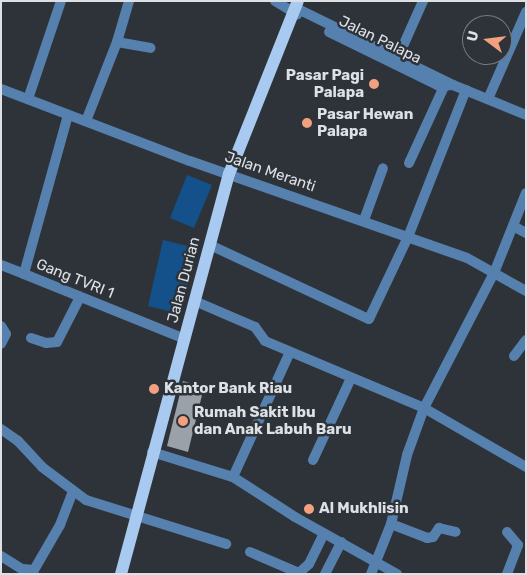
<!DOCTYPE html>
<style>
body{margin:0}
#map{position:relative;width:527px;height:575px;overflow:hidden;background:#2e333a;font-family:Rubik,sans-serif}
div>[style]{position:absolute}
.green>*{inset:0;background:#14508a}
.building>*{inset:0;background:#9aa1a9}
.minor>*{height:10px;margin:-5px;padding:0 5px;transform-origin:5px;border-radius:5px;background:#5680ae}
.major>*{height:12px;margin:-6px;padding:0 6px;transform-origin:6px;border-radius:6px;background:#a8caf0}
.dots>*{width:14px;height:14px;translate:-50% -50%;box-sizing:border-box;border:2px solid #2e333a;border-radius:50%}
span{translate:-50% -50%;white-space:nowrap;text-align:center;line-height:1.15;-webkit-text-stroke:5px #2e333a;paint-order:stroke}
.street-label{font-size:15px;color:#dde1e5}
.poi-label{font-size:15px;color:#dde1e5;font-weight:700}
.right{translate:-100% -50%;text-align:right}
.left{translate:0 -50%;text-align:left}
.frame{position:absolute;inset:0;border:2px solid #dde1e5;pointer-events:none}
.north{position:absolute;left:462px;top:15px;width:50px;height:50px;box-sizing:border-box;background:#2e333a;border:1px solid #74797e;border-radius:50%;rotate:285deg;font-size:14px;font-weight:700;line-height:20px;text-align:center;color:#dde1e5}
.north::after{content:'';display:block;margin:auto;width:18px;height:22px;background:#f2a080;clip-path:polygon(50% 0,100% 100%,50% 72%,0 100%)}
</style>
<div id="map">
<div class="green">
<i style="clip-path:polygon(187px 175px,212px 185px,194px 228px,170px 218px)"></i>
<i style="clip-path:polygon(163px 240px,196px 248px,181px 314px,148px 306px)"></i>
</div>
<div class="building">
<i style="clip-path:polygon(183px 381px,204px 387px,188px 452px,167px 446px)"></i>
</div>
<div class="minor">
<i style="left:275px;top:1px;width:26px;rotate:31deg"></i>
<i style="left:294px;top:10px;width:6px"></i>
<i style="left:300px;top:10px;width:170px;rotate:26.1deg"></i>
<i style="left:453px;top:85px;width:79px;rotate:22.3deg"></i>
<i style="left:329px;top:32px;width:123px;rotate:26.1deg"></i>
<i style="left:439px;top:86px;width:14px;rotate:-4deg"></i>
<i style="left:117px;top:42px;width:34px;rotate:10deg"></i>
<i style="left:395px;top:64px;width:69px;rotate:-66deg"></i>
<i style="left:1px;top:89px;width:202px;rotate:20.9deg"></i>
<i style="left:190px;top:161px;width:293px;rotate:19.3deg"></i>
<i style="left:467px;top:258px;width:68px;rotate:29.2deg"></i>
<i style="left:28px;top:99px;width:103px;rotate:-71.4deg"></i>
<i style="left:488px;top:99px;width:95px;rotate:-66.4deg"></i>
<i style="left:68px;top:115px;width:165px;rotate:105.5deg"></i>
<i style="left:24px;top:274px;width:174px;rotate:22deg"></i>
<i style="left:86px;top:121px;width:85px;rotate:-68.6deg"></i>
<i style="left:117px;top:42px;width:43px;rotate:-73.7deg"></i>
<i style="left:409px;top:163px;width:89px;rotate:-65.4deg"></i>
<i style="left:364px;top:220px;width:55px;rotate:-69.9deg"></i>
<i style="left:513px;top:226px;width:15px;rotate:28deg"></i>
<i style="left:210px;top:245px;width:175px;rotate:25deg"></i>
<i style="left:369px;top:319px;width:91px;rotate:-64.6deg"></i>
<i style="left:408px;top:237px;width:158px;rotate:-68.5deg"></i>
<i style="left:1px;top:265px;width:25px;rotate:21deg"></i>
<i style="left:197px;top:302px;width:63px;rotate:23.3deg"></i>
<i style="left:255px;top:327px;width:17px;rotate:54deg"></i>
<i style="left:265px;top:341px;width:173px;rotate:22.8deg"></i>
<i style="left:424px;top:408px;width:118px;rotate:30deg"></i>
<i style="left:1px;top:326px;width:9px;rotate:58deg"></i>
<i style="left:6px;top:334px;width:11px;rotate:117deg"></i>
<i style="left:31px;top:338px;width:16px;rotate:18deg"></i>
<i style="left:46px;top:343px;width:11px;rotate:-5deg"></i>
<i style="left:57px;top:342px;width:51px;rotate:-62.9deg"></i>
<i style="left:514px;top:356px;width:20px;rotate:-53deg"></i>
<i style="left:1px;top:429px;width:21px;rotate:35deg"></i>
<i style="left:18px;top:441px;width:35px;rotate:47deg"></i>
<i style="left:42px;top:467px;width:55px;rotate:36.9deg"></i>
<i style="left:86px;top:500px;width:147px;rotate:17.4deg"></i>
<i style="left:152px;top:452px;width:85px;rotate:17.2deg"></i>
<i style="left:233px;top:477px;width:74px;rotate:32.8deg"></i>
<i style="left:295px;top:517px;width:117px;rotate:29.2deg"></i>
<i style="left:313px;top:460px;width:90px;rotate:-65.1deg"></i>
<i style="left:233px;top:477px;width:137px;rotate:-65.5deg"></i>
<i style="left:391px;top:524px;width:39px;rotate:21deg"></i>
<i style="left:427px;top:538px;width:6px;rotate:-9deg"></i>
<i style="left:433px;top:537px;width:11px;rotate:-56deg"></i>
<i style="left:439px;top:528px;width:17px;rotate:13deg"></i>
<i style="left:250px;top:552px;width:53px;rotate:23.2deg"></i>
<i style="left:299px;top:573px;width:13px;rotate:-42deg"></i>
<i style="left:309px;top:564px;width:34px;rotate:-64deg"></i>
<i style="left:1px;top:556px;width:25px;rotate:32deg"></i>
<i style="left:22px;top:569px;width:12px;rotate:5deg"></i>
<i style="left:34px;top:570px;width:52px;rotate:-60deg"></i>
<i style="left:60px;top:525px;width:34px;rotate:-69deg"></i>
<i style="left:325px;top:574px;width:36px;rotate:-63deg"></i>
<i style="left:371px;top:574px;width:54px;rotate:-68.2deg"></i>
<i style="left:391px;top:524px;width:71px;rotate:-76.9deg"></i>
<i style="left:407px;top:455px;width:50px;rotate:-70.1deg"></i>
<i style="left:424px;top:408px;width:152px;rotate:-62.6deg"></i>
<i style="left:494px;top:273px;width:86px;rotate:-68.2deg"></i>
<i style="left:507px;top:574px;width:31px;rotate:-69deg"></i>
<i style="left:518px;top:545px;width:17px;rotate:-130deg"></i>
</div>
<div class="major">
<i style="left:121px;top:574px;width:414px;rotate:-74.9deg"></i>
<i style="left:229px;top:174px;width:186px;rotate:-68.3deg"></i>
</div>
<div class="dots">
<i style="left:374px;top:84px;background:#f2a080"></i>
<i style="left:307px;top:123px;background:#f2a080"></i>
<i style="left:154px;top:389px;background:#f2a080"></i>
<i style="left:183px;top:421px;background:#f2a080"></i>
<i style="left:309px;top:509px;background:#f2a080"></i>
</div>
<div class="street-label">
<span style="left:380px;top:40px;rotate:26deg">Jalan Palapa</span>
<span style="left:270px;top:172px;rotate:19deg">Jalan Meranti</span>
<span style="left:75px;top:279px;rotate:22deg">Gang TVRI 1</span>
<span style="left:184px;top:280px;rotate:-75deg">Jalan Durian</span>
</div>
<div class="poi-label">
<span class="right" style="left:364px;top:84px">Pasar Pagi<br>Palapa</span>
<span class="left" style="left:317px;top:123px">Pasar Hewan<br>Palapa</span>
<span class="left" style="left:164px;top:389px">Kantor Bank Riau</span>
<span class="left" style="left:194px;top:421px">Rumah Sakit Ibu<br>dan Anak Labuh Baru</span>
<span class="left" style="left:319px;top:509px">Al Mukhlisin</span>
</div>
<div class="frame"></div>
<div class="north">U</div>
</div>
